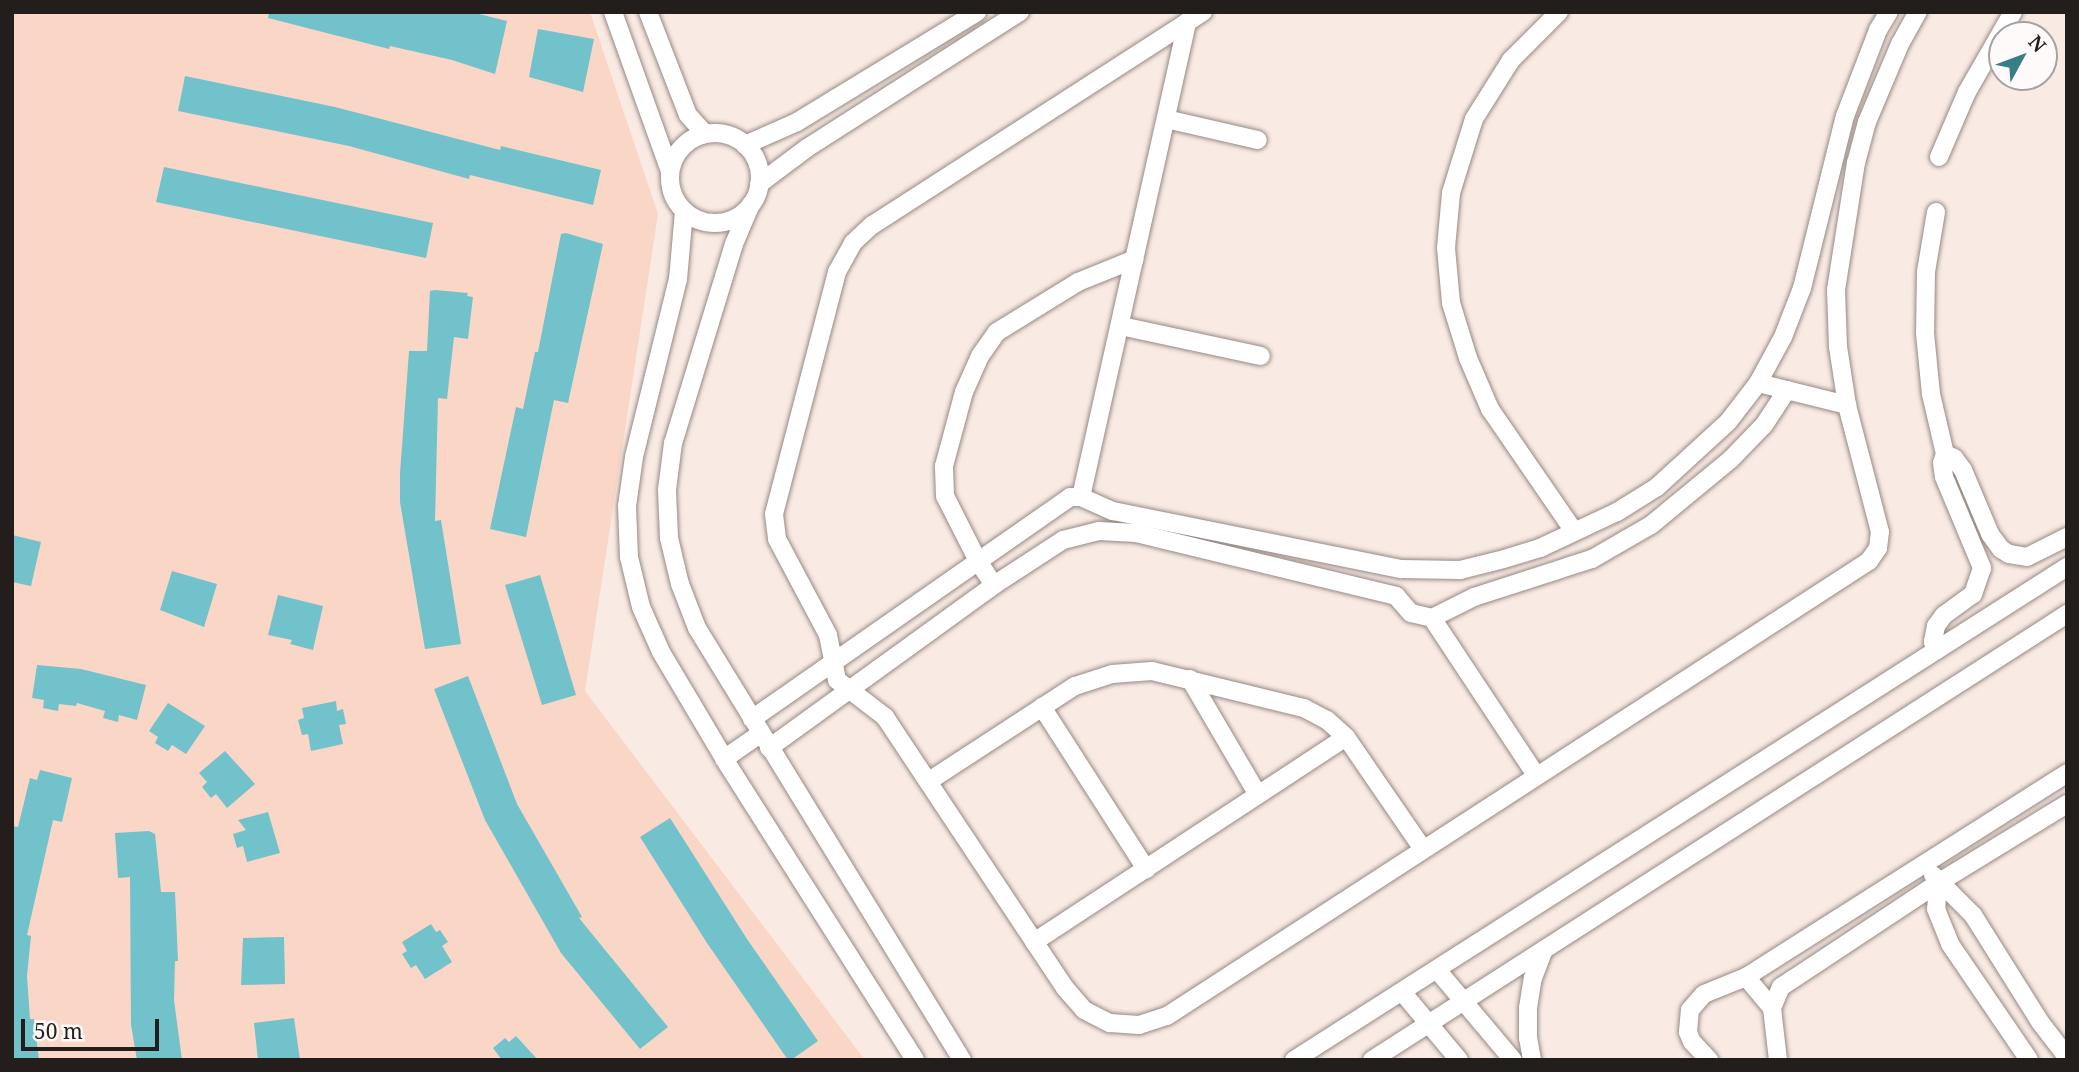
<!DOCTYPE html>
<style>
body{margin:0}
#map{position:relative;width:2079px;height:1072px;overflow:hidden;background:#f9eae4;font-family:"Noto Serif",serif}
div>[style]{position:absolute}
.green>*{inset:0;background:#fad6c6}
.building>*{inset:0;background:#72c2cb}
.roads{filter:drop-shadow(0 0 2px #968983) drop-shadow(0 0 2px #968983)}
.street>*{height:18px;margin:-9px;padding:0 9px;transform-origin:9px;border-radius:9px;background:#fff}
.street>.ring{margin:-9px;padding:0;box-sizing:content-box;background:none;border:18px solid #fff;border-radius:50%}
span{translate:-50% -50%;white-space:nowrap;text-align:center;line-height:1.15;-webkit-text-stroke:5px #fdfaf9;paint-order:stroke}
.frame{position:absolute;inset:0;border:14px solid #231e1c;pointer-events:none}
.north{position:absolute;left:1988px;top:21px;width:70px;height:70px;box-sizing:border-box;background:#fdfaf9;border:2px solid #a6a2a1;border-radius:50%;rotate:49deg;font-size:19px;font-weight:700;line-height:28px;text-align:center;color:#231e1c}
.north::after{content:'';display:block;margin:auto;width:24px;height:32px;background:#377e86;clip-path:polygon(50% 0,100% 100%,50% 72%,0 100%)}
.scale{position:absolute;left:21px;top:1019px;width:138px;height:32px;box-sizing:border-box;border:4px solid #231e1c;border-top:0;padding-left:9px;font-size:21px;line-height:24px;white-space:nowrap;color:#231e1c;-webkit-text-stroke:5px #fdfaf9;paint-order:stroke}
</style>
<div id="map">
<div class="green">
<i style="clip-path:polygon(12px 12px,590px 12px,658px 214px,585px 691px,865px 1060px,12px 1060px)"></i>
</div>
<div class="building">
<i style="clip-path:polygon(269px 12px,471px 12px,507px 21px,495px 74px,452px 60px,390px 46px,389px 49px,268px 18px)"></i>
<i style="clip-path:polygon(538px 29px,594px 39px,583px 92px,529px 77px)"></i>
<i style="clip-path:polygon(185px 76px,335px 107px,500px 150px,501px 146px,601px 170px,593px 205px,470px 175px,469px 179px,349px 146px,178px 111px)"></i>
<i style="clip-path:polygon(164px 167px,433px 223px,426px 258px,156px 202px)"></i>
<i style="clip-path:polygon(566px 233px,603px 244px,568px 403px,554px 400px,526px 537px,490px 529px,516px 407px,523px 409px,535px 352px,538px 352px,561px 234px)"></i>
<i style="clip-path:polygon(435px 290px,468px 293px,467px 296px,473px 297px,468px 339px,454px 337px,447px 399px,438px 398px,435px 521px,441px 520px,461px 644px,425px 649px,400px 502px,400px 473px,409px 351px,427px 351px,430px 291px)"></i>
<i style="clip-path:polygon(12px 535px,41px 542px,31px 586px,12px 582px)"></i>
<i style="clip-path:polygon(172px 571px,217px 584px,204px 627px,160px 610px)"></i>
<i style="clip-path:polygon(540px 575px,576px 695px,542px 705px,505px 585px)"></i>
<i style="clip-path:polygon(278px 595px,323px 606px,313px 650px,290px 644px,292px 640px,268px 635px)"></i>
<i style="clip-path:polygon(37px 665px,81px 669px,146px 685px,137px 720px,119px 715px,118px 722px,103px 718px,105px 711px,77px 703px,76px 706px,59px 704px,58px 711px,43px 708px,44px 700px,32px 698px)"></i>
<i style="clip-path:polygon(468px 676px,517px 804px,582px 917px,579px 918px,668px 1027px,640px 1049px,561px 953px,485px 820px,434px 689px)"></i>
<i style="clip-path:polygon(336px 701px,337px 711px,343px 709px,346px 724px,339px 725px,343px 744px,311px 751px,308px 734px,302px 735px,298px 720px,304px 718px,302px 708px)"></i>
<i style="clip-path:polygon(168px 703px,205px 726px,186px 754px,172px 745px,168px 751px,155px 743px,158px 737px,149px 731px)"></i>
<i style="clip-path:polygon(225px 751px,255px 784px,227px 808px,216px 794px,211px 798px,202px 787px,207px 782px,199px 773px)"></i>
<i style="clip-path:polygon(40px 770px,72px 778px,62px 822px,53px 820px,27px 935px,31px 936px,27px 976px,30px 1019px,34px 1019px,39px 1060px,12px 1060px,12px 826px,18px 827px,30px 778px,37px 780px)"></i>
<i style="clip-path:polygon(268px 812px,280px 853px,247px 862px,243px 846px,237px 848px,233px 834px,246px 830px,238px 820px)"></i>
<i style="clip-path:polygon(670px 818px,747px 939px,818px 1041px,791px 1060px,788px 1060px,707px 943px,640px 837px)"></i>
<i style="clip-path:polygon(149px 831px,155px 834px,161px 892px,175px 892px,178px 961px,175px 961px,174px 1000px,182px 1060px,137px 1060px,131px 1025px,130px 877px,118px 878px,115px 833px)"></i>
<i style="clip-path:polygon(431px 924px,436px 932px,440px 930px,448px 942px,442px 946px,452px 962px,425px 979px,416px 965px,411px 968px,402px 954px,407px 951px,402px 942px)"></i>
<i style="clip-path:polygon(284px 937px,285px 984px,241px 985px,243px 938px)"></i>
<i style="clip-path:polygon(294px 1018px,300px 1060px,258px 1060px,254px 1023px)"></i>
<i style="clip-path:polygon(516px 1036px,538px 1060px,502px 1060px,493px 1048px,505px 1038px,509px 1042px)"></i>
</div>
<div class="roads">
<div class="street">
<i style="left:613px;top:12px;width:169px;rotate:70.3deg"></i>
<i style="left:648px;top:12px;width:110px;rotate:68.8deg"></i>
<i style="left:688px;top:115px;width:25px;rotate:48deg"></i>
<i style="left:1203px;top:12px;width:394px;rotate:147.2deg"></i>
<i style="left:872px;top:225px;width:26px;rotate:137deg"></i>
<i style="left:853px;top:243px;width:33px;rotate:119deg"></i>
<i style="left:837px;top:272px;width:250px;rotate:104.6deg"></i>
<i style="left:774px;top:514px;width:25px;rotate:83deg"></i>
<i style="left:777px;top:539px;width:109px;rotate:62deg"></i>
<i style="left:828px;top:635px;width:46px;rotate:78.7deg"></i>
<i style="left:837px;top:680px;width:61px;rotate:37.6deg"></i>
<i style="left:885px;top:717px;width:325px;rotate:56.4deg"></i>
<i style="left:1065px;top:988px;width:29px;rotate:49deg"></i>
<i style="left:1084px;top:1010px;width:29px;rotate:27deg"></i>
<i style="left:1110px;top:1023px;width:29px;rotate:4deg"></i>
<i style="left:1139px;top:1025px;width:29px;rotate:-18deg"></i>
<i style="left:1167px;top:1016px;width:837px;rotate:-32.95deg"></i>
<i style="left:1869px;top:561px;width:16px;rotate:-55deg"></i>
<i style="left:1878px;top:548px;width:16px;rotate:-83deg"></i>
<i style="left:1880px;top:532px;width:131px;rotate:-104.6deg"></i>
<i style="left:1847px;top:405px;width:59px;rotate:-98.8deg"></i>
<i style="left:1838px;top:347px;width:57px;rotate:-92deg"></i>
<i style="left:1836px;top:290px;width:129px;rotate:-81.1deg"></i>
<i style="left:1856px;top:163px;width:42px;rotate:-75deg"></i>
<i style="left:1867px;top:122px;width:85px;rotate:-67.1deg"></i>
<i style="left:1900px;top:44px;width:37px;rotate:-61deg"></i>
<i style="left:1559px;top:12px;width:68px;rotate:135deg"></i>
<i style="left:1511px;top:60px;width:70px;rotate:122.1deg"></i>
<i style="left:1474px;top:119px;width:77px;rotate:107.3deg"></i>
<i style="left:1451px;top:193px;width:55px;rotate:95.2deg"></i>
<i style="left:1446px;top:248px;width:55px;rotate:84.8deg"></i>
<i style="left:1451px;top:303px;width:58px;rotate:72.8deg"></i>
<i style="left:1468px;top:358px;width:56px;rotate:66.7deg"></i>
<i style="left:1490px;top:409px;width:148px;rotate:55.5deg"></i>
<i style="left:1166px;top:119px;width:94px;rotate:12.9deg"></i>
<i class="ring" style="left:670px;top:133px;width:72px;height:72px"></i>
<i style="left:745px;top:145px;width:57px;rotate:-23.9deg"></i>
<i style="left:797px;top:122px;width:211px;rotate:-31.4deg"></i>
<i style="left:1939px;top:157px;width:71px;rotate:-66.7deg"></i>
<i style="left:1967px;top:92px;width:92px;rotate:-60.1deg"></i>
<i style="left:759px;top:184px;width:60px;rotate:-36.9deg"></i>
<i style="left:807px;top:148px;width:253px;rotate:-32.6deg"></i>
<i style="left:751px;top:204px;width:43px;rotate:113deg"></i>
<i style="left:734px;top:244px;width:208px;rotate:107deg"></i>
<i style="left:673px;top:443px;width:47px;rotate:97.3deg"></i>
<i style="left:667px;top:490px;width:48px;rotate:87.6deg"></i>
<i style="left:669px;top:538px;width:47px;rotate:76.6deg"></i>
<i style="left:680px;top:584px;width:47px;rotate:68.9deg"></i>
<i style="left:697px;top:628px;width:507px;rotate:58.47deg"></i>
<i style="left:684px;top:211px;width:68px;rotate:95deg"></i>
<i style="left:678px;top:279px;width:183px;rotate:103.9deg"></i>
<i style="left:634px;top:457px;width:49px;rotate:98.1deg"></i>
<i style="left:627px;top:506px;width:51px;rotate:87.8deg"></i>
<i style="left:629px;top:557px;width:51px;rotate:76.5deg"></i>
<i style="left:641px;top:607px;width:49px;rotate:66deg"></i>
<i style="left:661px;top:652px;width:131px;rotate:59.3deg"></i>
<i style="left:728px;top:765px;width:349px;rotate:57.6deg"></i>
<i style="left:1936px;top:212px;width:61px;rotate:99.5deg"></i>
<i style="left:1926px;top:272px;width:61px;rotate:90.9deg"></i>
<i style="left:1925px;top:333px;width:61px;rotate:84.4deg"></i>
<i style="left:1931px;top:394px;width:62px;rotate:76.9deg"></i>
<i style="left:1945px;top:454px;width:9px;rotate:108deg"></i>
<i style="left:1942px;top:463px;width:14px;rotate:82deg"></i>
<i style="left:1944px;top:477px;width:99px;rotate:67.3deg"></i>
<i style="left:1982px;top:568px;width:28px;rotate:109deg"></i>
<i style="left:1973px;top:594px;width:36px;rotate:144deg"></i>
<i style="left:1944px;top:615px;width:14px;rotate:126deg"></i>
<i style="left:1936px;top:626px;width:16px;rotate:101deg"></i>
<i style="left:1933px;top:642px;width:9px;rotate:72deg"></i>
<i style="left:1121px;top:326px;width:143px;rotate:12.1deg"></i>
<i style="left:1758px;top:383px;width:92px;rotate:13.9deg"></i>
<i style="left:1945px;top:454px;width:10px;rotate:24deg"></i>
<i style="left:1954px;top:458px;width:15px;rotate:53deg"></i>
<i style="left:1963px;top:470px;width:69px;rotate:67.1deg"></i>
<i style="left:1990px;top:534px;width:19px;rotate:54deg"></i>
<i style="left:2001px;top:549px;width:9px;rotate:32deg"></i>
<i style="left:2009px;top:554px;width:18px;rotate:9deg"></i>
<i style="left:2027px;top:557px;width:45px;rotate:-26.6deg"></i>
<i style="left:1081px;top:497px;width:487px;rotate:-77.4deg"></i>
<i style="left:994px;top:585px;width:27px;rotate:-124deg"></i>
<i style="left:979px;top:563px;width:75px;rotate:-116.9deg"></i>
<i style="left:945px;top:496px;width:30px;rotate:-92deg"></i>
<i style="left:944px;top:466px;width:77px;rotate:-74.9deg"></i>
<i style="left:964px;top:392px;width:39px;rotate:-66deg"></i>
<i style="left:980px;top:356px;width:29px;rotate:-55deg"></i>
<i style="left:997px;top:332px;width:95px;rotate:-31.7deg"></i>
<i style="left:1078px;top:282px;width:61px;rotate:-22deg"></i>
<i style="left:1432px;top:618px;width:188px;rotate:56.5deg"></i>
<i style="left:1190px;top:679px;width:134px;rotate:59.6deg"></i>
<i style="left:1042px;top:707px;width:193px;rotate:57.3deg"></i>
<i style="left:752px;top:719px;width:388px;rotate:-34.9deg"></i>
<i style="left:1070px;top:497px;width:11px"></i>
<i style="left:1081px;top:497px;width:35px;rotate:24deg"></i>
<i style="left:1113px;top:511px;width:294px;rotate:11.4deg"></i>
<i style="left:1401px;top:569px;width:59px;rotate:1deg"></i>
<i style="left:1460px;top:570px;width:45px;rotate:-14deg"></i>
<i style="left:1504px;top:559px;width:38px;rotate:-17deg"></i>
<i style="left:1540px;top:548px;width:85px;rotate:-25.1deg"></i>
<i style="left:1617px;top:512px;width:47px;rotate:-32deg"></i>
<i style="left:1657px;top:487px;width:96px;rotate:-42.5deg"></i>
<i style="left:1728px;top:422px;width:49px;rotate:-52.4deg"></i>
<i style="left:1758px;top:383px;width:52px;rotate:-61.5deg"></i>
<i style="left:1783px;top:337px;width:53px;rotate:-68.8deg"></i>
<i style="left:1802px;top:288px;width:177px;rotate:-76deg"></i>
<i style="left:1845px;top:116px;width:92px;rotate:-69deg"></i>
<i style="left:1878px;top:30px;width:21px;rotate:-59deg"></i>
<i style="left:769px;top:748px;width:278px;rotate:-35.9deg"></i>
<i style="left:994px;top:585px;width:82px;rotate:-33.1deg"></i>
<i style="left:1063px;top:540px;width:37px;rotate:-14deg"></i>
<i style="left:1099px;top:531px;width:37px;rotate:3deg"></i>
<i style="left:1136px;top:533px;width:268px;rotate:13.6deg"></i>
<i style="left:1396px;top:596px;width:23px;rotate:49deg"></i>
<i style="left:1411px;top:613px;width:22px;rotate:13deg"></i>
<i style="left:1432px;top:618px;width:47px;rotate:-26.6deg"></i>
<i style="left:1474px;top:597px;width:124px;rotate:-17.9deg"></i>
<i style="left:1592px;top:559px;width:68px;rotate:-30deg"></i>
<i style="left:1651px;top:525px;width:104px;rotate:-39.5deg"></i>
<i style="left:1731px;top:459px;width:47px;rotate:-45.9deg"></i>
<i style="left:1764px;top:425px;width:42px;rotate:-56.7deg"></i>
<i style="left:724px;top:759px;width:44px;rotate:-34.8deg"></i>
<i style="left:929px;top:781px;width:174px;rotate:-33.1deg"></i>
<i style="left:1075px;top:686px;width:39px;rotate:-18deg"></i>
<i style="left:1112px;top:674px;width:40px;rotate:-4.3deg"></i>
<i style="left:1152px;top:671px;width:156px;rotate:13.7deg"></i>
<i style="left:1304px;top:708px;width:26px;rotate:28deg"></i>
<i style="left:1327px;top:720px;width:25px;rotate:42deg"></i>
<i style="left:1346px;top:737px;width:136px;rotate:55.5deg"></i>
<i style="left:1933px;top:875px;width:57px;rotate:45deg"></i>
<i style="left:1973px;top:915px;width:126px;rotate:57.9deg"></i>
<i style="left:2040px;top:1022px;width:44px;rotate:52.4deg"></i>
<i style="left:1938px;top:883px;width:26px;rotate:94deg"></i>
<i style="left:1936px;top:909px;width:38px;rotate:68deg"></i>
<i style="left:1950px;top:944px;width:140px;rotate:55.7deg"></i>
<i style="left:1034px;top:942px;width:373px;rotate:-33.3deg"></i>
<i style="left:1438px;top:971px;width:116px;rotate:49.9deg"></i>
<i style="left:1746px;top:977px;width:40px;rotate:50deg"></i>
<i style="left:1403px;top:993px;width:87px;rotate:50.1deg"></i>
<i style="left:1294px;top:1060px;width:917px;rotate:-32.53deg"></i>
<i style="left:1372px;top:1060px;width:826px;rotate:-32.69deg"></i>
<i style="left:1532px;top:1060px;width:22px;rotate:-100deg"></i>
<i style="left:1528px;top:1038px;width:30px;rotate:-90deg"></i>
<i style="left:1528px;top:1008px;width:30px;rotate:-81deg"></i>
<i style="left:1533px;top:978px;width:30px;rotate:-69deg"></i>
<i style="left:1709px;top:1060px;width:25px;rotate:-133deg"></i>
<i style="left:1692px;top:1042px;width:11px;rotate:-112deg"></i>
<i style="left:1688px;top:1032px;width:22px;rotate:-85deg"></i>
<i style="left:1690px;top:1010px;width:21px;rotate:-49deg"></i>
<i style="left:1704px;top:994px;width:45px;rotate:-22deg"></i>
<i style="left:1746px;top:977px;width:380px;rotate:-32.4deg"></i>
<i style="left:1778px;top:1060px;width:52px;rotate:-96.6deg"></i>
<i style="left:1772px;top:1008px;width:23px;rotate:-67deg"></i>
<i style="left:1781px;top:987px;width:188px;rotate:-33.5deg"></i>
<i style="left:1938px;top:883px;width:151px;rotate:-31.5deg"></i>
</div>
</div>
<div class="frame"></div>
<div class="north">N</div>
<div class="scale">50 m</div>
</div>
